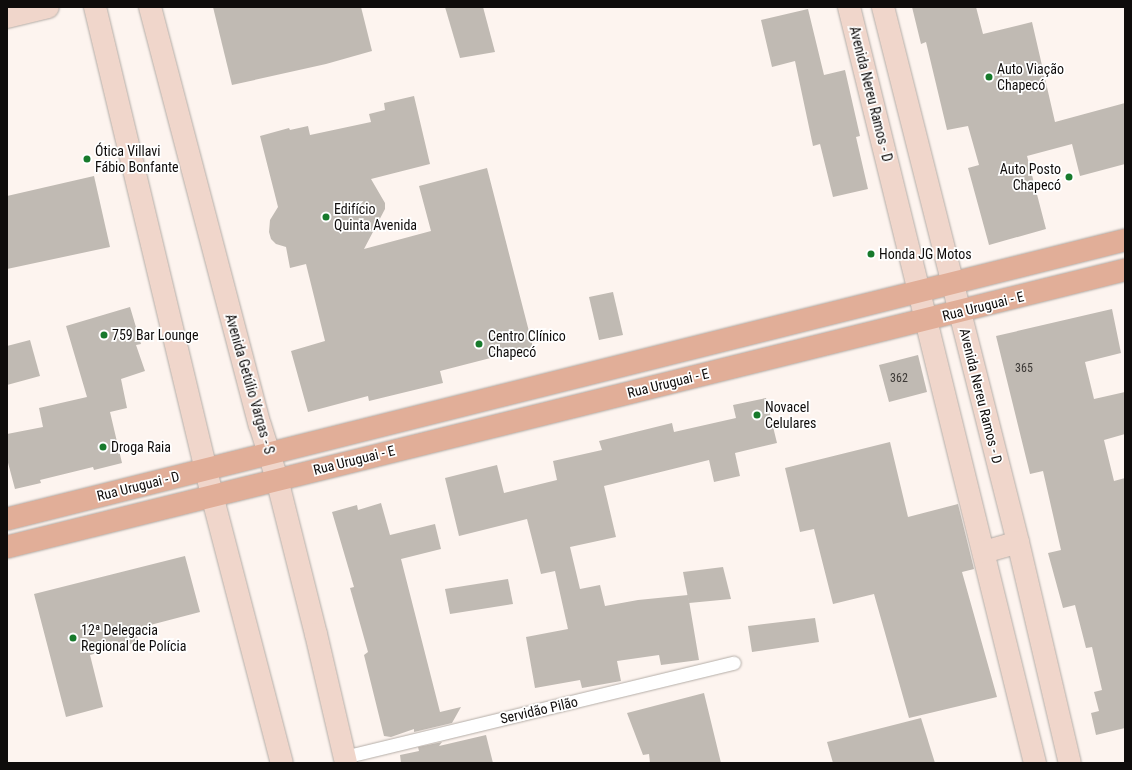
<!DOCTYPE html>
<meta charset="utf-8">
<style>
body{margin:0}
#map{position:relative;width:1132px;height:770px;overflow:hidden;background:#fdf4ef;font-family:"Roboto Condensed",sans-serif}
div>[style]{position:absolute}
.building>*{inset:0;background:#c0bab3}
.roads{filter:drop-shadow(0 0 1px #b4ada7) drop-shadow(0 0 1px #b4ada7)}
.lane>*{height:13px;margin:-6.5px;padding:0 6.5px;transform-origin:6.5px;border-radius:6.5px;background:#fff}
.secondary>*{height:22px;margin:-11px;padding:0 11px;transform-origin:11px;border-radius:11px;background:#f0d6cb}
.primary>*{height:22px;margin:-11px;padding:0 11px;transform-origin:11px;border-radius:11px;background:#e1ae98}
.dots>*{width:11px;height:11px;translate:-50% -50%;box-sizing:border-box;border:2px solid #fff;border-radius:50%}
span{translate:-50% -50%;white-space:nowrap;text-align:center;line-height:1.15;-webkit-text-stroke:3.5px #fff;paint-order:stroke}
.number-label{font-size:12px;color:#3b3835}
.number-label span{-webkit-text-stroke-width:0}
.poi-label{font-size:14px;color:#0f0c0b}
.left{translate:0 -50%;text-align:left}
.right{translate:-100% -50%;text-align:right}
.street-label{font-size:14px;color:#0f0c0b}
.frame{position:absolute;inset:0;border:8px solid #0f0c0b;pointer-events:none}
</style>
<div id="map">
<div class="building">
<i style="clip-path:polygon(213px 7px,361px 7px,372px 51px,326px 64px,232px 85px)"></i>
<i style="clip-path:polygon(445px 7px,483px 7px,495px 52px,460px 58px)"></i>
<i style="clip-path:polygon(912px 7px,976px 7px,983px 34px,1032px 22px,1055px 122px,1125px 103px,1125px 164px,1080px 176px,1072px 144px,1027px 156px,1046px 229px,989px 245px,968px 168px,979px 165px,968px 126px,947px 130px,926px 42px,921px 44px)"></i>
<i style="clip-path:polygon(808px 9px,824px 75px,845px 70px,860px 136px,856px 137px,868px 189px,833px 197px,820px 144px,813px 146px,795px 61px,772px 67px,761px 20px)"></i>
<i style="clip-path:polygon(414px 96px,430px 164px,371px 179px,385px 203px,385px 209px,364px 249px,431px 231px,419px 186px,487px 168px,533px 347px,440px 371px,443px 383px,369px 401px,368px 396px,308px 412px,291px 351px,325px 341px,306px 264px,290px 268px,286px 247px,276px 244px,271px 239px,269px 232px,270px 220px,278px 207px,260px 136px,289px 128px,290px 130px,308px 126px,310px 135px,371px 122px,369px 114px,385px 110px,384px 103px)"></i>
<i style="clip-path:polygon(94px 176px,110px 247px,7px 269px,7px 196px)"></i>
<i style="clip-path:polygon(613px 292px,623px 335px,599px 340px,589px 297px)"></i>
<i style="clip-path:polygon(130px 307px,141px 344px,136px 345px,145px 371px,121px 379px,127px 408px,110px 412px,122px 463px,94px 470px,93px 467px,40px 480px,41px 483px,15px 489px,7px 459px,7px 434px,43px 427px,39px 408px,87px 397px,66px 326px)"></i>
<i style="clip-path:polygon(1112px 309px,1121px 353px,1085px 362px,1094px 399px,1125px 392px,1125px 434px,1104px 440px,1114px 481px,1125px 478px,1125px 728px,1096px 735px,1091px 713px,1099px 711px,1094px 692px,1102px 690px,1092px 647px,1086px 648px,1075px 605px,1063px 608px,1048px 553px,1061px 550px,1043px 471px,1030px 474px,996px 336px)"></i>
<i style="clip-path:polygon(30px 340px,40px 376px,7px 385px,7px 346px)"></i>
<i style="clip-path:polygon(918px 355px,927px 392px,889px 402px,879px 365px)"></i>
<i style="clip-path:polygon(766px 398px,777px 443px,735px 453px,740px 476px,714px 482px,709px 460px,604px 486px,616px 537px,570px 547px,580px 589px,600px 585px,605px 606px,638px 600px,688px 595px,699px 660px,661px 665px,659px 655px,617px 661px,621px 681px,582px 688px,580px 680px,535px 688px,526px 637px,568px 629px,555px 571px,541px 574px,527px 519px,459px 536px,445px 478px,497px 465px,504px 493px,557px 480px,553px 461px,602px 450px,599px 441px,672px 423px,674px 432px,736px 418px,733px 405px)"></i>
<i style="clip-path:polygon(890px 442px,908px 517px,958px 504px,974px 569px,962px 572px,997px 697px,909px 718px,874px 594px,833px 604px,814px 529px,800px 532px,785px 468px)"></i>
<i style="clip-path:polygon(381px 503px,390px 535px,435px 524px,441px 549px,401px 559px,440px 712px,461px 707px,452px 723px,414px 732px,414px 729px,391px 737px,384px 736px,364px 655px,368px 652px,350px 588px,354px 587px,332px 512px,357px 505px,358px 510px)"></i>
<i style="clip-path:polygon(185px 556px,200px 612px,135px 629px,139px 642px,90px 655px,103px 707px,66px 717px,34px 594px)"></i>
<i style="clip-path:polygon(723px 567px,731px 599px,689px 603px,683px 572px)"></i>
<i style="clip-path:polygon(508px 579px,513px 604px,450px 614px,445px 589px)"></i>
<i style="clip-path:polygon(815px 618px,819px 642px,752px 652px,748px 626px)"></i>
<i style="clip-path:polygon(704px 693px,721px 763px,650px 763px,649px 754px,643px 755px,627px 713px)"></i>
<i style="clip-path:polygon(921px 718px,935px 763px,833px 763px,827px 742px)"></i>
<i style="clip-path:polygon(486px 735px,493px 763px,401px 763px,400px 755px,419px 751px,418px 747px,442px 742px,439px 746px)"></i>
</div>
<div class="roads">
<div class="lane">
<i style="left:344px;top:757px;width:401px;rotate:-13.6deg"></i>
</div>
<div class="secondary">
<i style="left:95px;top:7px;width:502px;rotate:76.52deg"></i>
<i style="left:212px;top:495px;width:277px;rotate:75.4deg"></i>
<i style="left:150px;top:7px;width:432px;rotate:75.3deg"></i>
<i style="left:260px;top:425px;width:57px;rotate:72.5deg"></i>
<i style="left:277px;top:479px;width:160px;rotate:75.9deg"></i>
<i style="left:316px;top:634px;width:132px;rotate:76.9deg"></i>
<i style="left:849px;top:7px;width:779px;rotate:76.18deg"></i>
<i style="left:883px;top:7px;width:552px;rotate:75.84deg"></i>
<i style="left:1018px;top:542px;width:227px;rotate:76.8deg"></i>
<i style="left:7px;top:17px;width:42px;rotate:-13.7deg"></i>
<i style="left:984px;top:552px;width:35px;rotate:-16deg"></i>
</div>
<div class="primary">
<i style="left:7px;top:519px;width:1152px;rotate:-14.01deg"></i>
<i style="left:7px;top:547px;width:1152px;rotate:-13.92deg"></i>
</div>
</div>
<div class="dots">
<i style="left:989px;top:77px;background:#177a2c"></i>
<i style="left:87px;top:159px;background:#177a2c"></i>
<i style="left:1069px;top:177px;background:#177a2c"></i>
<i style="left:326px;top:217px;background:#177a2c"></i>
<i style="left:871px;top:254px;background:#177a2c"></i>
<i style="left:104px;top:335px;background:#177a2c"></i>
<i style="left:479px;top:344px;background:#177a2c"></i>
<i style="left:757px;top:415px;background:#177a2c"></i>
<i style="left:103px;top:447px;background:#177a2c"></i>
<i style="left:73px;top:638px;background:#177a2c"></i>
</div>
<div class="number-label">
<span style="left:1024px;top:369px">365</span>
<span style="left:899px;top:379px">362</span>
</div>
<div class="poi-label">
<span class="left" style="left:997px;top:77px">Auto Viação<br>Chapecó</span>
<span class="left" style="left:95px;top:159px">Ótica Villavi<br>Fábio Bonfante</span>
<span class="right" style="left:1061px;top:177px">Auto Posto<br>Chapecó</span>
<span class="left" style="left:334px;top:217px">Edifício<br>Quinta Avenida</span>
<span class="left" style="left:879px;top:254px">Honda JG Motos</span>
<span class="left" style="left:112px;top:335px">759 Bar Lounge</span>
<span class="left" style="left:488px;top:344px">Centro Clínico<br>Chapecó</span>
<span class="left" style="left:765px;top:415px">Novacel<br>Celulares</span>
<span class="left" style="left:111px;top:447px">Droga Raia</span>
<span class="left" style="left:81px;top:638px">12ª Delegacia<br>Regional de Polícia</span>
</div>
<div class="street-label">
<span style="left:871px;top:94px;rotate:76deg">Avenida Nereu Ramos - D</span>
<span style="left:983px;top:306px;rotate:-14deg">Rua Uruguai - E</span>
<span style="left:668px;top:383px;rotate:-14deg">Rua Uruguai - E</span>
<span style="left:250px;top:384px;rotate:74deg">Avenida Getúlio Vargas - S</span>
<span style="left:981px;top:396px;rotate:76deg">Avenida Nereu Ramos - D</span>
<span style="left:354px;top:460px;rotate:-14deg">Rua Uruguai - E</span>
<span style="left:138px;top:486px;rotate:-14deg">Rua Uruguai - D</span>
<span style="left:539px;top:710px;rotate:-13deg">Servidão Pilão</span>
</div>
<div class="frame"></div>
</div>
